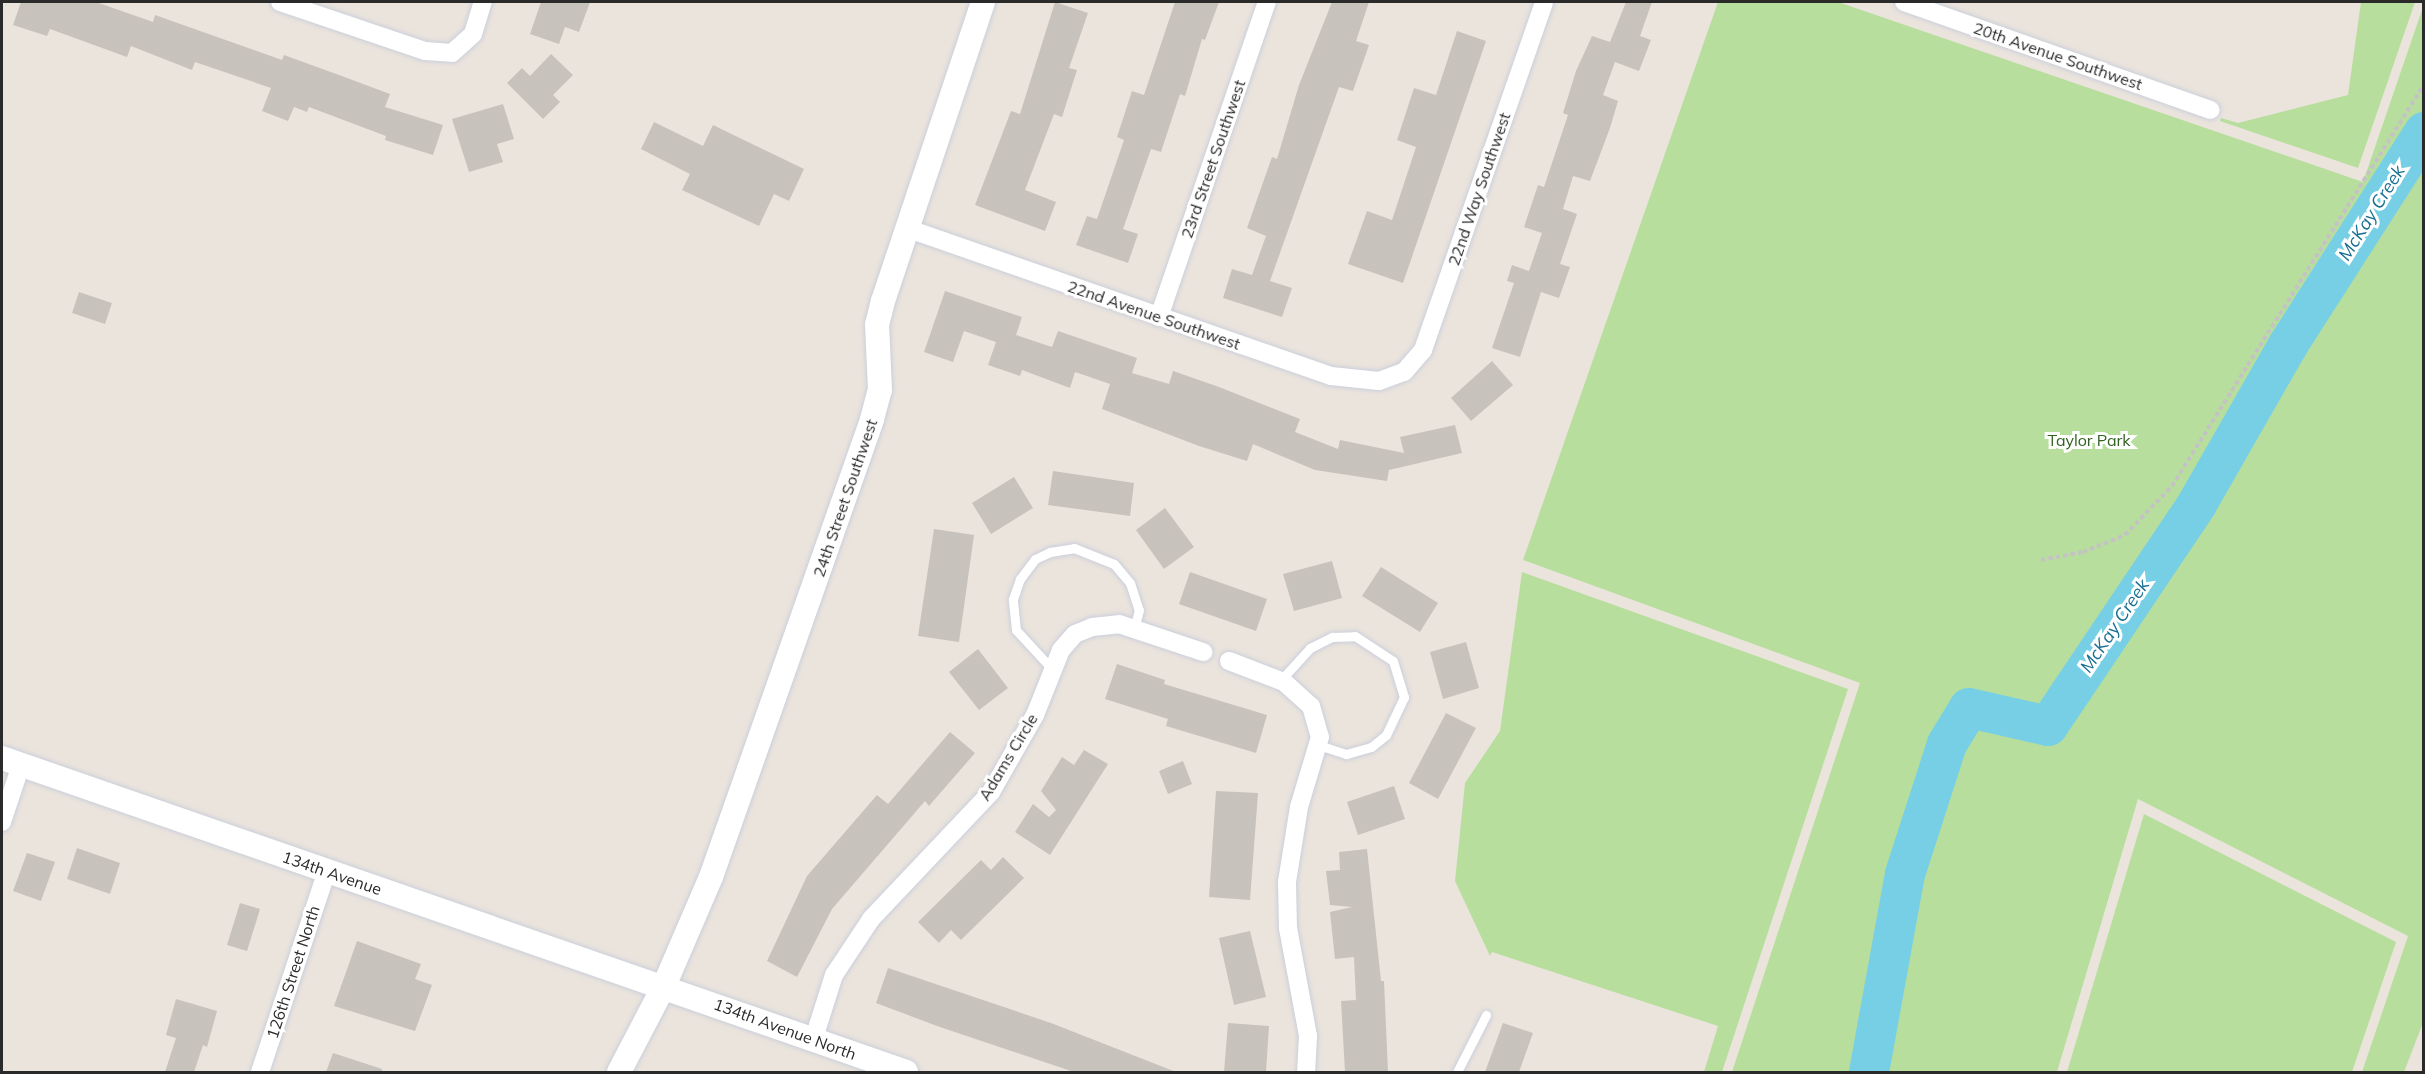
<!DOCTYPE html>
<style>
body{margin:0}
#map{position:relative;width:2425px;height:1074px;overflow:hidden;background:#ebe4dd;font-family:Mulish,sans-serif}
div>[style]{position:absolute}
.green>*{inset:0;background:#b7de9d}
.river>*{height:40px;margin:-20px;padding:0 20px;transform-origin:20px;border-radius:20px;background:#77cfe6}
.building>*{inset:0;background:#c7c2bb}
.path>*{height:4px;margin-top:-2px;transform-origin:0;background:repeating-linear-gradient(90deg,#c3c3c3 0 4.5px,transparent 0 7.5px)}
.roads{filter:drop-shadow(0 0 2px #cbcfdb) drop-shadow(0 0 2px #cbcfdb)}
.lane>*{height:9px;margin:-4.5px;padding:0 4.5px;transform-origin:4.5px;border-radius:4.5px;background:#fff}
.street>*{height:18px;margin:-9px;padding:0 9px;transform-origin:9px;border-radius:9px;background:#fff}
.secondary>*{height:24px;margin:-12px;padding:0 12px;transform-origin:12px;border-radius:12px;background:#fff}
span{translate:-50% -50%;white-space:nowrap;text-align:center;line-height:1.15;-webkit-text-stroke:6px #fff;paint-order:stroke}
.street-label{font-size:16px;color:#2a2a2a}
.park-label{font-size:16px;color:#31621f}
.water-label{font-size:18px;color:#176e91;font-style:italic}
.frame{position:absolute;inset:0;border:3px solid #2a2a2a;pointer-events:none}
</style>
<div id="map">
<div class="green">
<i style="clip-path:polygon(1718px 2px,1838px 2px,2363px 182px,2423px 7px,2424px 1020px,2404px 1072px,2362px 1072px,2408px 936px,2138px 799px,2057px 1072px,1732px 1072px,1860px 683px,1523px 560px)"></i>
<i style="clip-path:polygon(2361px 2px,2415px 2px,2358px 168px,2220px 121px,2221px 118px,2238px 123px,2348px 95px)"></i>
<i style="clip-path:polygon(1522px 572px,1848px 689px,1722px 1072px,1704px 1072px,1718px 1026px,1492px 952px,1490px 956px,1455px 881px,1465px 783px,1500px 731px)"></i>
<i style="clip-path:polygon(2144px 814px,2396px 942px,2352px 1072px,2067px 1072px)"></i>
</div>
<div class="river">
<i style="left:1869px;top:1072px;width:201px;rotate:-79.7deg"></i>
<i style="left:1905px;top:874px;width:137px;rotate:-72.1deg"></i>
<i style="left:1947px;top:744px;width:42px;rotate:-58.6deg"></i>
<i style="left:1969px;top:708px;width:81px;rotate:12.8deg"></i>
<i style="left:2048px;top:726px;width:267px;rotate:-56.1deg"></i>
<i style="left:2197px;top:504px;width:183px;rotate:-60.2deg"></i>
<i style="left:2288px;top:345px;width:253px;rotate:-57.4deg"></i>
</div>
<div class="building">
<i style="clip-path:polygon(21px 2px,96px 2px,153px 22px,155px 15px,282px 60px,284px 55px,339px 75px,390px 94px,385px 107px,443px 125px,433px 155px,385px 140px,386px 136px,309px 107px,307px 112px,294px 107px,288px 121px,262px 111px,271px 88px,195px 62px,192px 70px,131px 46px,127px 57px,50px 29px,47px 36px,13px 25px)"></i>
<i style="clip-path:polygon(541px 2px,590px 2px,579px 32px,565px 27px,559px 44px,530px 34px)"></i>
<i style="clip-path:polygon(1055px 2px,1088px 13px,1069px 68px,1077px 70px,1062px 117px,1054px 114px,1025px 190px,1056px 202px,1045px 231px,975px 205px,1011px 111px,1020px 114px)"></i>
<i style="clip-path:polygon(1175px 2px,1219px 2px,1205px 40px,1202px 39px,1185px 96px,1180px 94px,1161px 152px,1151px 149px,1123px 229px,1138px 234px,1128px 263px,1076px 245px,1087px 216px,1097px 219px,1124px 140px,1117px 137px,1132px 91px,1144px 95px)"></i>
<i style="clip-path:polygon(1332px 2px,1369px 2px,1356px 41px,1369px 45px,1353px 91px,1339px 87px,1270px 281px,1292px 288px,1282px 317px,1223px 298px,1232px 269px,1252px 275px,1266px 236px,1247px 228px,1272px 157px,1277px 159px,1299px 85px)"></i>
<i style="clip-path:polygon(1626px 2px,1652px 2px,1640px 36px,1651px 40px,1639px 71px,1615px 62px,1603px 95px,1618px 101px,1610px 128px,1590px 181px,1573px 176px,1563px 209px,1577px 214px,1560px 264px,1570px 267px,1559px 298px,1541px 292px,1520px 357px,1492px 348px,1514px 283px,1507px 281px,1512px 265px,1529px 271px,1542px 233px,1524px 227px,1538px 185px,1544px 187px,1568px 115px,1563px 113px,1576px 71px,1592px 36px,1610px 42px)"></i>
<i style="clip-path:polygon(1457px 31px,1486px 41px,1403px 283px,1348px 264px,1367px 211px,1392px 220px,1416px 147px,1397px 140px,1414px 88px,1436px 95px)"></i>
<i style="clip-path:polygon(551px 54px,573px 75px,553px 95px,560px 102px,543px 119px,507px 83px,522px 68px,530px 76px)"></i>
<i style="clip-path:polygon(503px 104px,514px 139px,497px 144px,503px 162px,469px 172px,452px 119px)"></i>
<i style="clip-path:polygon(654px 122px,703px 146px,713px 125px,804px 169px,789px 201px,774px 194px,759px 226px,682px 190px,690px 174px,641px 149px)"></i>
<i style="clip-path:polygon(945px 291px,1022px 317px,1016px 335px,1052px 347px,1058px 331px,1137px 358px,1132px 373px,1169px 384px,1173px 371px,1219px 387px,1300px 419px,1295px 432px,1338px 449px,1340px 440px,1404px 453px,1400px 437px,1455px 425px,1462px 453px,1389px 470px,1387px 481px,1315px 470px,1253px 444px,1247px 461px,1199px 446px,1102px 409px,1110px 384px,1075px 372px,1070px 388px,1022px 370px,1020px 376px,988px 365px,996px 342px,964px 331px,953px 362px,924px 352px)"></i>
<i style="clip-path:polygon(79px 292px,112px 303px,105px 324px,72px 313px)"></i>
<i style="clip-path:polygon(1492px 361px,1513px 385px,1471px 421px,1451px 398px)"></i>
<i style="clip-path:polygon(1053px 471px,1134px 483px,1130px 516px,1048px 505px)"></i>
<i style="clip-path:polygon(1014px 477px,1033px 508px,991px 534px,972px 503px)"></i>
<i style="clip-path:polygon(1165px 508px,1194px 547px,1164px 569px,1136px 530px)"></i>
<i style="clip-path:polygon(934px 529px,974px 535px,959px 642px,918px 636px)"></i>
<i style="clip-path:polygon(1332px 561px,1342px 598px,1294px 611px,1283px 574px)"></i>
<i style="clip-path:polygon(1381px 567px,1438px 603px,1420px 632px,1362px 596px)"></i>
<i style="clip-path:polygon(1190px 572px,1267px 599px,1256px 631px,1179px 604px)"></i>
<i style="clip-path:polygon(1466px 642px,1479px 688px,1443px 699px,1430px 652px)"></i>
<i style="clip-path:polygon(978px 649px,1008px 688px,979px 710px,949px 672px)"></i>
<i style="clip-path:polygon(1117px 664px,1165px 680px,1164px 684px,1267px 715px,1256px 753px,1166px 726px,1168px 719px,1105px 699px)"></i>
<i style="clip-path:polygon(1446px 713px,1476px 728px,1438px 799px,1409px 783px)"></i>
<i style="clip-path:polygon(950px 732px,975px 753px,929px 806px,925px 801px,832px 909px,797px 977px,767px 961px,807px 876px,877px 795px,888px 804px)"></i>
<i style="clip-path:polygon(1084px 750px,1108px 764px,1050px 855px,1015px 832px,1033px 804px,1049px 817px,1056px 810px,1041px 791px,1062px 757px,1074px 765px)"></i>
<i style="clip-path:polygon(1183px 761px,1192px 784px,1168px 794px,1159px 771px)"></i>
<i style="clip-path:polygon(1394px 786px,1405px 819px,1358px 835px,1347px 802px)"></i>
<i style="clip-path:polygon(1216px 791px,1258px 793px,1250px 900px,1209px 897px)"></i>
<i style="clip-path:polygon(77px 848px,120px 863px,110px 894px,67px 879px)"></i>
<i style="clip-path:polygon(1367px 849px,1381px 981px,1384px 981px,1388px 1072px,1345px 1072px,1341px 1001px,1356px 1000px,1354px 957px,1335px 959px,1330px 912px,1352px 907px,1330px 905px,1326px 871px,1340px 870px,1339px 852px)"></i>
<i style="clip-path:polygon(27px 853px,55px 862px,41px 901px,13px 891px)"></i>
<i style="clip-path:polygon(1003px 857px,1024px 878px,961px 940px,951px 930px,939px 943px,918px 922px,981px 860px,991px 870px)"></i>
<i style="clip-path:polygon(240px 903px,260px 909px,247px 951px,227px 945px)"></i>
<i style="clip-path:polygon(1250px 931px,1266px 997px,1234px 1005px,1219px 938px)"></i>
<i style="clip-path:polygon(357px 941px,421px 964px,415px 979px,432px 985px,415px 1031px,334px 1006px)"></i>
<i style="clip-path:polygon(888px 968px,1051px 1023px,1176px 1072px,1074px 1072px,937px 1026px,876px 1003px)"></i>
<i style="clip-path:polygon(176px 999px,217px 1011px,207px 1047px,203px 1045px,194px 1072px,165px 1072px,176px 1038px,166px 1035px)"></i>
<i style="clip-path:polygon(1228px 1023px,1269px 1026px,1266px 1072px,1224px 1072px)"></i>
<i style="clip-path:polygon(1503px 1023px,1533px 1033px,1519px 1072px,1485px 1072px)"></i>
<i style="clip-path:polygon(333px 1053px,382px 1069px,382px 1072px,326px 1072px)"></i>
</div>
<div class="path">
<i style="left:2041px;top:560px;width:43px;rotate:-10.8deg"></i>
<i style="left:2083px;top:552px;width:45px;rotate:-22deg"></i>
<i style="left:2125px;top:535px;width:68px;rotate:-46.2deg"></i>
<i style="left:2172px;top:486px;width:474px;rotate:-57.9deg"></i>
</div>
<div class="roads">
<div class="lane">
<i style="left:1052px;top:669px;width:53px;rotate:-132.7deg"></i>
<i style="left:1016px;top:630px;width:31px;rotate:-96deg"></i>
<i style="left:1013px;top:599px;width:21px;rotate:-71deg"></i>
<i style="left:1020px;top:579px;width:25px;rotate:-53deg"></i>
<i style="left:1035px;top:559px;width:17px;rotate:-25deg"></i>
<i style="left:1050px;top:552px;width:24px;rotate:-9deg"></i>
<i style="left:1074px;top:548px;width:43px;rotate:21.8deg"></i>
<i style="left:1114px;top:564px;width:25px;rotate:50deg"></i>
<i style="left:1130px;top:583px;width:28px;rotate:72deg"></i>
<i style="left:1139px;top:610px;width:20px;rotate:105deg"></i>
<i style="left:1280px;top:681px;width:45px;rotate:-47.7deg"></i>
<i style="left:1310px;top:648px;width:25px;rotate:-27deg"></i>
<i style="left:1332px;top:637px;width:23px;rotate:-2deg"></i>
<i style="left:1355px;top:636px;width:45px;rotate:33.3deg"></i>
<i style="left:1393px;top:661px;width:38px;rotate:73deg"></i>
<i style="left:1404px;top:697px;width:42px;rotate:115.3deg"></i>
<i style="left:1386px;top:735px;width:19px;rotate:141deg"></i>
<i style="left:1371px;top:747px;width:26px;rotate:164deg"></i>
<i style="left:1346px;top:754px;width:29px;rotate:-162deg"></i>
<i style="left:1457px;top:1072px;width:64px;rotate:-63deg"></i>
</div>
<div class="street">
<i style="left:280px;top:2px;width:153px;rotate:18.7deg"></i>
<i style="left:425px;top:51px;width:27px;rotate:4deg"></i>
<i style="left:452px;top:53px;width:28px;rotate:-42deg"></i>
<i style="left:473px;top:34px;width:34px;rotate:-73deg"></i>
<i style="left:1904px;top:2px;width:325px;rotate:19.4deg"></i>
<i style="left:906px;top:228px;width:450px;rotate:19.2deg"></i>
<i style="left:1331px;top:376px;width:48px;rotate:5.9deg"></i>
<i style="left:1379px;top:381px;width:27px;rotate:-20deg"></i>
<i style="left:1404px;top:372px;width:29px;rotate:-49deg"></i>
<i style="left:1423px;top:350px;width:368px;rotate:-70.8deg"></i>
<i style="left:1159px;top:317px;width:333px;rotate:-71.1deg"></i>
<i style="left:1229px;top:661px;width:59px;rotate:20.9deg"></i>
<i style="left:1284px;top:682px;width:36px;rotate:42deg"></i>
<i style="left:1311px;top:706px;width:32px;rotate:74deg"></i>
<i style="left:1320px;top:737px;width:73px;rotate:106.7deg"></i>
<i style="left:1299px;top:807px;width:76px;rotate:99.1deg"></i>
<i style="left:1287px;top:882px;width:46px;rotate:88.8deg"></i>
<i style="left:1288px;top:928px;width:110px;rotate:79.5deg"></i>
<i style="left:1308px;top:1036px;width:36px;rotate:93deg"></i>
<i style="left:2px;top:822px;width:60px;rotate:-71.6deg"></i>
<i style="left:814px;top:1038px;width:66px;rotate:-72.4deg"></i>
<i style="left:834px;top:975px;width:67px;rotate:-56.5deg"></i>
<i style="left:871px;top:919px;width:175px;rotate:-46.6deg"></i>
<i style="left:991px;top:792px;width:89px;rotate:-60.3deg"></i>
<i style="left:1035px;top:715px;width:70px;rotate:-68.2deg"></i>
<i style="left:1061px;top:650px;width:21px;rotate:-49deg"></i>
<i style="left:1075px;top:634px;width:18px;rotate:-22deg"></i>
<i style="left:1092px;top:627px;width:27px;rotate:-6deg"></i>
<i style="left:1119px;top:624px;width:89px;rotate:18.4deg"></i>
<i style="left:260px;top:1072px;width:212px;rotate:-71.6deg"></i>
</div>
<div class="secondary">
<i style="left:2px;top:758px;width:957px;rotate:19.15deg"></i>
<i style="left:619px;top:1072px;width:97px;rotate:-62.4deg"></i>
<i style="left:664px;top:986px;width:119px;rotate:-66.7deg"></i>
<i style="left:711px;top:877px;width:485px;rotate:-70.6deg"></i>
<i style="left:872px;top:419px;width:30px;rotate:-75deg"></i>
<i style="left:880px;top:390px;width:65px;rotate:-92.6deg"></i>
<i style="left:877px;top:325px;width:25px;rotate:-76deg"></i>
<i style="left:883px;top:301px;width:315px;rotate:-71.5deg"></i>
</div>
</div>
<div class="street-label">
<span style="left:2058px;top:56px;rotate:19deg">20th Avenue Southwest</span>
<span style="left:1213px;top:159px;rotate:-71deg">23rd Street Southwest</span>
<span style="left:1479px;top:189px;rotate:-71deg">22nd Way Southwest</span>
<span style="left:1154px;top:315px;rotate:19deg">22nd Avenue Southwest</span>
<span style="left:845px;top:498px;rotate:-71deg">24th Street Southwest</span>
<span style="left:1008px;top:757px;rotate:-59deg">Adams Circle</span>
<span style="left:332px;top:873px;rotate:19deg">134th Avenue</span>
<span style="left:293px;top:972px;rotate:-72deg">126th Street North</span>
<span style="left:785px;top:1029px;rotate:20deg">134th Avenue North</span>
</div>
<div class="park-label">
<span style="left:2089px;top:440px">Taylor Park</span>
</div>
<div class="water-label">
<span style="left:2372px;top:213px;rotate:-58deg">McKay Creek</span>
<span style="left:2115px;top:626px;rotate:-56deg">McKay Creek</span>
</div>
<div class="frame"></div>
</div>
